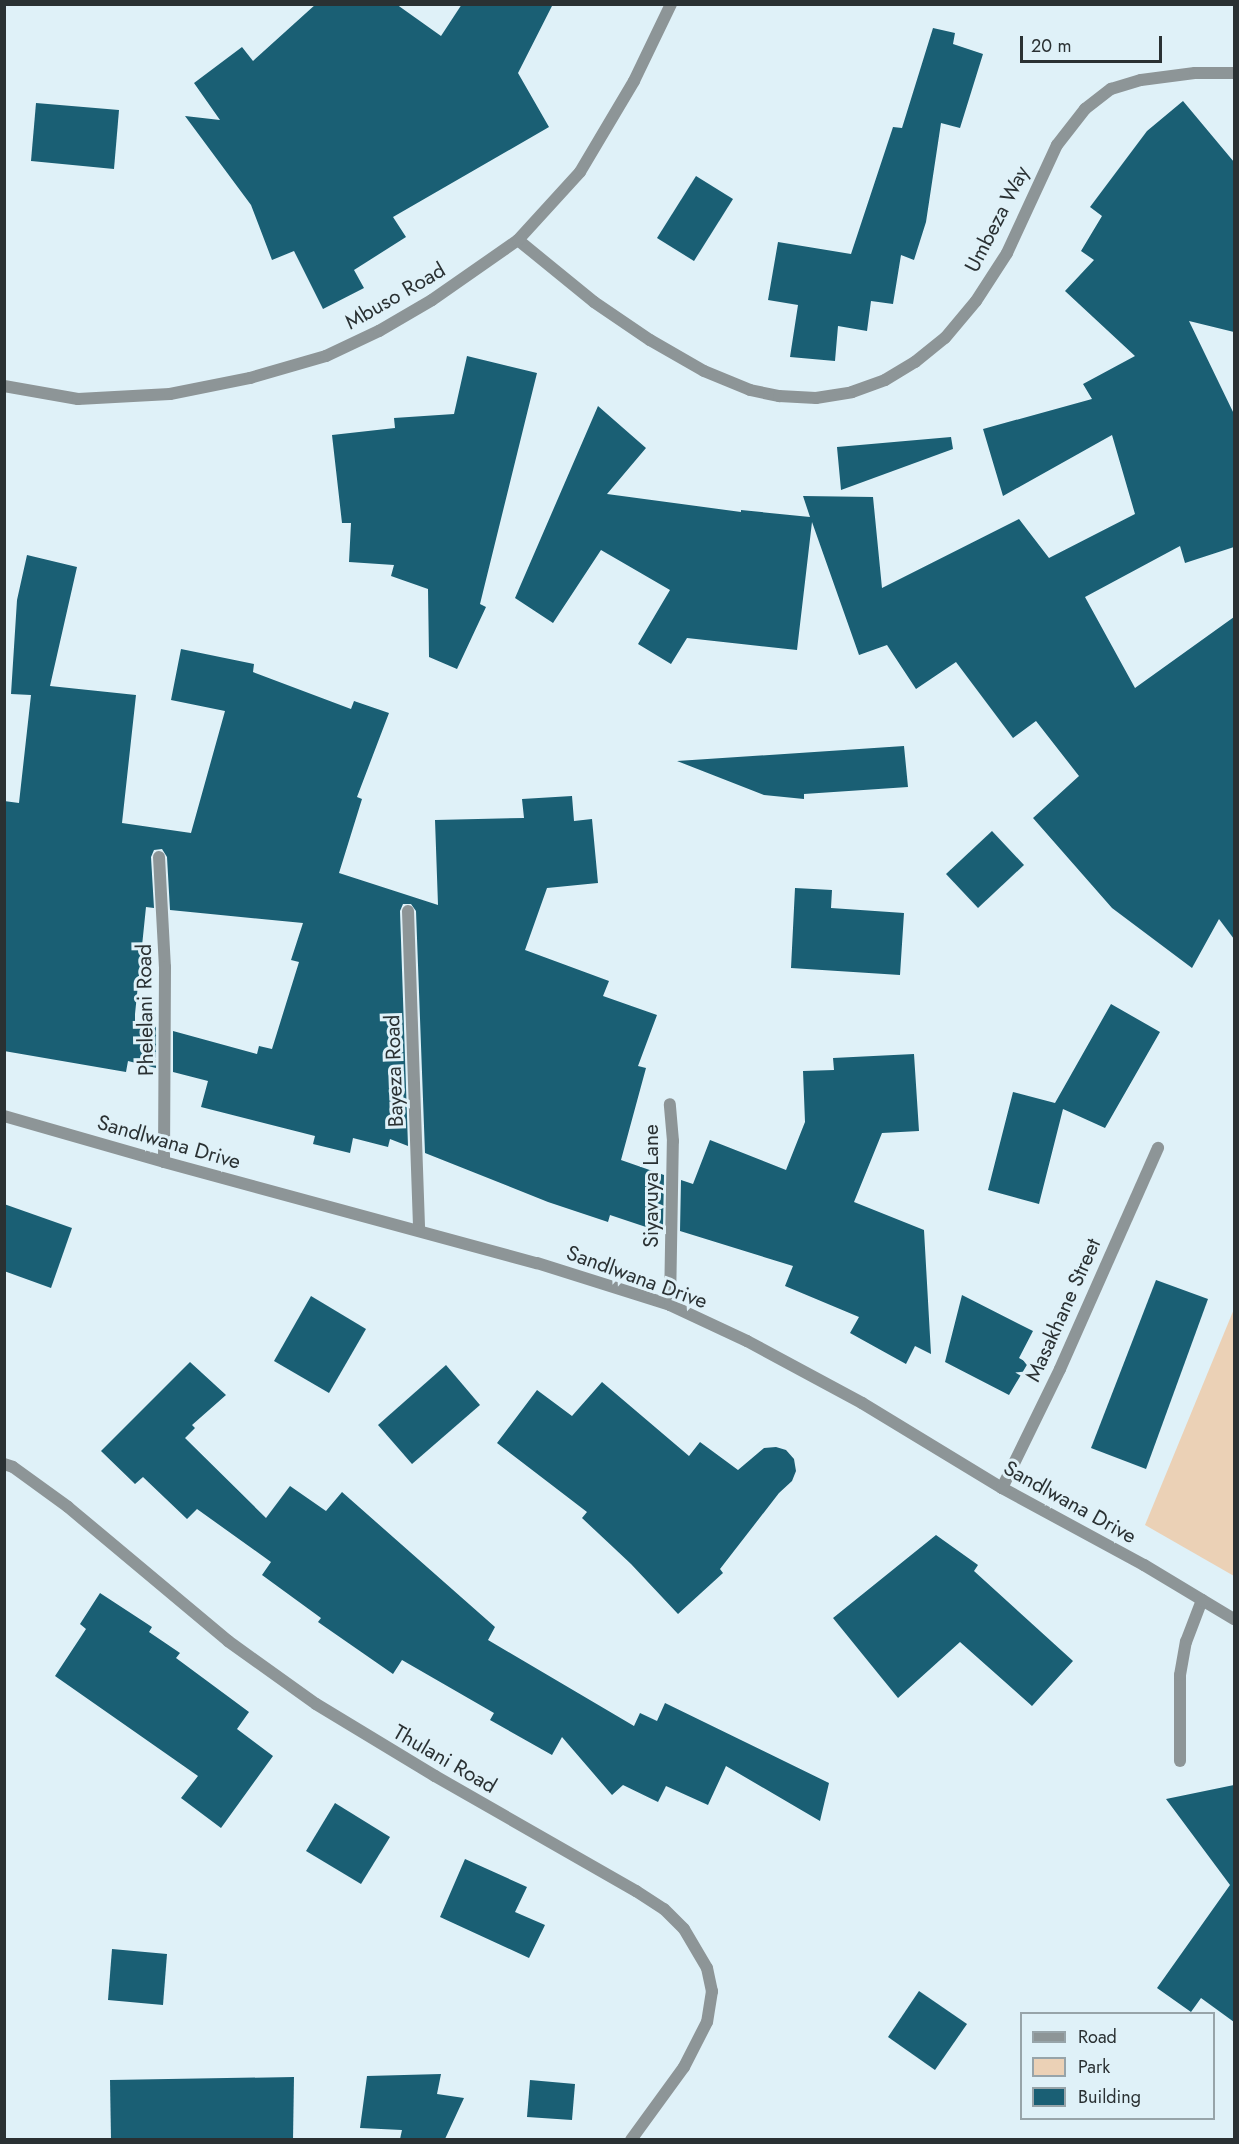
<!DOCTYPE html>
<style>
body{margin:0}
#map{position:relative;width:1239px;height:2144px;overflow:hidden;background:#dff1f8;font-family:Jost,sans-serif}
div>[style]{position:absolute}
.green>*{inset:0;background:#ebd1b6}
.building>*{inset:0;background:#1a5f74}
.service>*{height:12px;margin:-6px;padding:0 6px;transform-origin:6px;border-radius:6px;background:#8d9597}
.minor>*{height:12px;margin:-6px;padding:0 6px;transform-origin:6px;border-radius:6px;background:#8d9597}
span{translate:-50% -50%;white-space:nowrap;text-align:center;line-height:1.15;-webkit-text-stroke:6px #dff1f8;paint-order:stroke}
.street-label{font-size:21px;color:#2a3133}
.frame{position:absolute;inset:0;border:6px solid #2a3133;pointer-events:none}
.legend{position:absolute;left:1020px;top:2012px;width:195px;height:108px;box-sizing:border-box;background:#dff1f8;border:2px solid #97a4a9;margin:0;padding:8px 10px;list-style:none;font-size:18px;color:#2a3133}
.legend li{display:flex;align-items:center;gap:12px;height:30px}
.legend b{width:30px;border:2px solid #97a4a9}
.scale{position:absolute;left:1020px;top:36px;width:142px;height:27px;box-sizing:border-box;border:3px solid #2a3133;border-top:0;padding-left:8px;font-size:18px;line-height:21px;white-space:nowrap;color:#2a3133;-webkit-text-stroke:4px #dff1f8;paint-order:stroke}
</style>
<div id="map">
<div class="green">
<i style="clip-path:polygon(1234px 1309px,1234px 1576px,1145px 1525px)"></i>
</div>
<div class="building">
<i style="clip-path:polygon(316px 4px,396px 4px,441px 36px,462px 4px,553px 4px,518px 73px,549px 127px,393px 217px,406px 237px,354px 270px,364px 288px,323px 309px,294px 251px,272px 260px,251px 205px,185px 116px,220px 120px,194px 83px,242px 47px,253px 61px)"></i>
<i style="clip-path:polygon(933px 28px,955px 33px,953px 44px,983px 54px,960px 128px,941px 123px,926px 222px,914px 260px,901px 255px,893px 304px,871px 301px,867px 331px,838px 326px,835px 361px,790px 357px,798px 305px,768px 300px,778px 242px,851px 254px,893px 127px,902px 128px)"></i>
<i style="clip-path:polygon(1183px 101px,1234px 162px,1234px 332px,1189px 321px,1234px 414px,1234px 547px,1185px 563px,1180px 546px,1085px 597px,1135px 688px,1234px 617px,1234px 939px,1219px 919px,1192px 968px,1112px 908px,1033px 818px,1079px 776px,1036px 721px,1013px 738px,956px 662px,916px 689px,887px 645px,859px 655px,812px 522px,797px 650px,687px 638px,671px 664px,638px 644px,670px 590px,601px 550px,553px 623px,515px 598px,598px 406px,646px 448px,607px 494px,741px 512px,741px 510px,810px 517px,803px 496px,873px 497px,882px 588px,1019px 519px,1049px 558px,1135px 514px,1112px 435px,1003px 496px,983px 429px,1092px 399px,1083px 384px,1135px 356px,1065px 291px,1094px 260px,1081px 251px,1102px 216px,1090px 207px,1147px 131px)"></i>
<i style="clip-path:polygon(36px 103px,119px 110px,114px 169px,31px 161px)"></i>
<i style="clip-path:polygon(696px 176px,733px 199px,694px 261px,657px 238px)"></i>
<i style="clip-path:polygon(467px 356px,537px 373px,480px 604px,486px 607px,457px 669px,429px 657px,428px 589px,391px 576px,394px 565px,349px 562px,351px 523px,342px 523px,332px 435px,395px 428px,394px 418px,454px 414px)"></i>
<i style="clip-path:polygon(951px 437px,953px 449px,841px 490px,837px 447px)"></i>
<i style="clip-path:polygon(27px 555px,77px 567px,50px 686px,136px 695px,122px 823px,191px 833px,225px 711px,171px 700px,181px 649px,254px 664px,253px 672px,351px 709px,354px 701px,389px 713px,357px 797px,362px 799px,339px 873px,438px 905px,435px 820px,524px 818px,522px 799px,572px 796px,574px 821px,592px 819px,598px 883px,547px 888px,525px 950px,609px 981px,603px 996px,657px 1015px,638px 1066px,646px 1068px,621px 1160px,664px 1175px,663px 1226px,648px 1221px,646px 1227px,610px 1215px,608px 1222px,548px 1202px,425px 1153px,416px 911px,411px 904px,403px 904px,400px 911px,408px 1146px,390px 1139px,388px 1147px,353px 1138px,350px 1153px,313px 1144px,315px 1136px,201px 1107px,208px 1081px,173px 1072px,173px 1031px,257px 1054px,259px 1046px,272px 1049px,299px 962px,291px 960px,303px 923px,170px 910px,167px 857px,162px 849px,154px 850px,151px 857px,154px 908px,146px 907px,135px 1014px,135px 1021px,156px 1027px,156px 1068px,128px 1061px,126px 1072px,4px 1051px,4px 801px,19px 803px,31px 695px,11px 694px,17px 600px)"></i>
<i style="clip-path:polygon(904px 746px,908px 787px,804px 794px,804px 799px,764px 795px,677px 761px)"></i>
<i style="clip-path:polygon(992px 831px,1024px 865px,978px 908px,946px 874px)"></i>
<i style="clip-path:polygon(795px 888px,832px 890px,831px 908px,904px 913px,900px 975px,791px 968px)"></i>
<i style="clip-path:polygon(1111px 1004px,1160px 1032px,1105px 1128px,1063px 1109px,1039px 1204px,988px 1190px,1013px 1092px,1055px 1103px)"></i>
<i style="clip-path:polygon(914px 1054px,919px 1131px,882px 1133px,854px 1202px,924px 1230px,931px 1354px,915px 1346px,906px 1364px,850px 1333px,859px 1317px,785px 1286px,793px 1266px,680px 1231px,681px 1180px,693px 1184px,710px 1140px,786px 1170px,805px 1122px,803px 1071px,834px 1070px,833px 1058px)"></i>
<i style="clip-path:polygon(4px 1204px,72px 1228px,51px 1288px,4px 1271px)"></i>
<i style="clip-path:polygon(1156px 1280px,1208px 1299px,1146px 1469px,1091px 1448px)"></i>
<i style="clip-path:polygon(962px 1295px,1033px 1331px,1019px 1358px,1028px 1363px,1009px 1395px,945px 1362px)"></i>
<i style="clip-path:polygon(311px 1296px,366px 1329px,329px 1393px,274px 1361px)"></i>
<i style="clip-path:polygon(190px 1362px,226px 1395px,192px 1425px,195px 1428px,185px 1438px,266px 1518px,290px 1486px,326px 1511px,342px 1492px,495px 1627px,488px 1640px,634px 1726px,640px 1713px,657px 1721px,665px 1703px,829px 1783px,820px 1821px,726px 1766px,708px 1805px,666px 1786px,658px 1802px,623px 1785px,612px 1795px,562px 1737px,552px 1755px,490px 1720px,494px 1713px,402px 1660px,393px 1674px,318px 1622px,321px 1618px,262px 1575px,271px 1562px,197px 1509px,187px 1519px,143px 1477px,135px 1484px,101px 1451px)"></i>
<i style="clip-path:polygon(446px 1365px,480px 1405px,412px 1464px,378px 1425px)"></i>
<i style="clip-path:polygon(602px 1382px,689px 1456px,700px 1442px,738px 1470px,764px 1448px,776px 1447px,786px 1450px,794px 1459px,796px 1471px,792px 1481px,779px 1493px,720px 1569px,723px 1573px,678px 1614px,631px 1564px,582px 1518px,587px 1512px,497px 1443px,537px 1390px,572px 1416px)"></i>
<i style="clip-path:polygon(936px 1535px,978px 1565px,974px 1571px,1073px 1661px,1032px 1706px,960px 1642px,898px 1698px,833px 1618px)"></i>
<i style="clip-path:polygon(100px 1593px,152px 1627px,149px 1632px,180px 1653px,176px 1658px,249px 1712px,237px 1729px,273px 1756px,221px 1828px,181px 1798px,198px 1776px,55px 1676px,86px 1629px,80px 1624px)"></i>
<i style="clip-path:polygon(1234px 1785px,1234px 2022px,1201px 1998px,1191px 2012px,1157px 1988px,1230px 1885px,1166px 1799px)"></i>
<i style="clip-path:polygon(335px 1803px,390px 1837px,361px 1884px,306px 1851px)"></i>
<i style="clip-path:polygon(465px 1859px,527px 1887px,515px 1912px,545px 1925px,529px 1958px,440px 1917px)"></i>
<i style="clip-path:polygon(112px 1949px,167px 1954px,163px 2005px,108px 2000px)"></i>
<i style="clip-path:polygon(919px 1991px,967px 2024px,935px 2070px,888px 2037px)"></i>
<i style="clip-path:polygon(441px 2074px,437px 2094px,464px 2098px,445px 2139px,400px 2139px,402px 2130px,360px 2128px,367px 2076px)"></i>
<i style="clip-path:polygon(294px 2077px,293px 2139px,111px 2139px,110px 2080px)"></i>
<i style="clip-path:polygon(530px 2080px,575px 2084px,572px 2120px,527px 2117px)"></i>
</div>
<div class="service">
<i style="left:1180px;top:1761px;width:86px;rotate:-90deg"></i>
<i style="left:1180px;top:1675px;width:34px;rotate:-80deg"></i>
<i style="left:1186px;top:1642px;width:45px;rotate:-69.1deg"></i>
</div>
<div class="minor">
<i style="left:518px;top:240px;width:98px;rotate:39.2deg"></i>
<i style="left:594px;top:302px;width:68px;rotate:34.2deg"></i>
<i style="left:650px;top:340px;width:62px;rotate:29.9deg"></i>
<i style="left:704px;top:371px;width:50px;rotate:22.4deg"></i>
<i style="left:750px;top:390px;width:30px;rotate:12deg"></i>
<i style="left:779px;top:396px;width:37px;rotate:3deg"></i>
<i style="left:816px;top:398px;width:36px;rotate:-9deg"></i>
<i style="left:852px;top:392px;width:35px;rotate:-20deg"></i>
<i style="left:885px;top:380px;width:35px;rotate:-31deg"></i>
<i style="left:915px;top:362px;width:38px;rotate:-39deg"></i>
<i style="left:945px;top:338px;width:48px;rotate:-50deg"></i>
<i style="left:976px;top:301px;width:57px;rotate:-57.1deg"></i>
<i style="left:1007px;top:253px;width:119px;rotate:-65.2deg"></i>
<i style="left:1057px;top:145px;width:46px;rotate:-52.1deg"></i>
<i style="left:1085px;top:109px;width:33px;rotate:-38deg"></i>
<i style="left:1111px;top:89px;width:31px;rotate:-17deg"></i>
<i style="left:1141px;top:80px;width:54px;rotate:-7.4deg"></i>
<i style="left:1195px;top:73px;width:39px"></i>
<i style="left:4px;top:386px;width:75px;rotate:10deg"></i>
<i style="left:78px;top:399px;width:92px;rotate:-3.1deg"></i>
<i style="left:170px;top:394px;width:82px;rotate:-11.3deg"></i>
<i style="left:250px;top:378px;width:79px;rotate:-16.1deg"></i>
<i style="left:326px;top:356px;width:59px;rotate:-25.3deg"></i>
<i style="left:379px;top:331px;width:61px;rotate:-30.3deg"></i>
<i style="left:432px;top:300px;width:105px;rotate:-34.9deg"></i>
<i style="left:518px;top:240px;width:92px;rotate:-47.6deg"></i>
<i style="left:580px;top:172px;width:106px;rotate:-59.3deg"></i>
<i style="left:634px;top:81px;width:85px;rotate:-64.3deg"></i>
<i style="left:159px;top:857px;width:110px;rotate:86.9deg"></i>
<i style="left:165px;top:967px;width:195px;rotate:90.3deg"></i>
<i style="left:408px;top:911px;width:319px;rotate:88deg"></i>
<i style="left:4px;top:1116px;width:166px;rotate:16deg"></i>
<i style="left:164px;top:1162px;width:386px;rotate:15.2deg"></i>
<i style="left:537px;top:1263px;width:139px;rotate:17.5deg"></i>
<i style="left:670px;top:1305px;width:85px;rotate:25.1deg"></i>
<i style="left:747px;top:1341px;width:131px;rotate:28.3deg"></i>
<i style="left:862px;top:1403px;width:164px;rotate:31.3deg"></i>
<i style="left:1002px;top:1488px;width:162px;rotate:28.5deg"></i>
<i style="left:1144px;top:1565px;width:105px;rotate:31deg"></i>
<i style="left:670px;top:1305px;width:164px;rotate:-89deg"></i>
<i style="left:673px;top:1141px;width:37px;rotate:-95deg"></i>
<i style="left:4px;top:1464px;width:9px;rotate:18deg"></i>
<i style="left:13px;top:1467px;width:68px;rotate:36deg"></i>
<i style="left:68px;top:1507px;width:209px;rotate:39.9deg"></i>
<i style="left:228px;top:1641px;width:108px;rotate:35.6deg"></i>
<i style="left:316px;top:1704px;width:139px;rotate:31.2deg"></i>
<i style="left:435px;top:1776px;width:232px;rotate:29.8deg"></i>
<i style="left:636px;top:1891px;width:33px;rotate:33deg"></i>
<i style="left:664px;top:1909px;width:28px;rotate:45deg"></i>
<i style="left:684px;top:1929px;width:45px;rotate:59.5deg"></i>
<i style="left:707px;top:1968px;width:24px;rotate:78deg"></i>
<i style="left:712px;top:1991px;width:31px;rotate:99deg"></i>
<i style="left:707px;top:2022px;width:51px;rotate:117.1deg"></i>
<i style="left:684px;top:2067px;width:90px;rotate:126deg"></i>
<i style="left:1002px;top:1488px;width:132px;rotate:-64deg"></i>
<i style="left:1060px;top:1369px;width:242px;rotate:-66.1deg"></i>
</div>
<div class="street-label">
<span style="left:997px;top:219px;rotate:-63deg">Umbeza Way</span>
<span style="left:395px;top:296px;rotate:-30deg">Mbuso Road</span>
<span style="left:145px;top:1010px;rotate:-91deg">Phelelani Road</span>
<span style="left:394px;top:1071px;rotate:-92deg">Bayeza Road</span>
<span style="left:169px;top:1142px;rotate:16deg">Sandlwana Drive</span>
<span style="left:651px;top:1186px;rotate:-90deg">Siyavuya Lane</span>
<span style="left:637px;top:1277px;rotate:20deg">Sandlwana Drive</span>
<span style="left:1063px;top:1310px;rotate:-66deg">Masakhane Street</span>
<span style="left:1070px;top:1502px;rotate:29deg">Sandlwana Drive</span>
<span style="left:445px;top:1759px;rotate:30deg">Thulani Road</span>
</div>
<div class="frame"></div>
<ul class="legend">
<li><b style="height:8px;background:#8d9597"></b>Road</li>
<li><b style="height:16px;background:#ebd1b6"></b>Park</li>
<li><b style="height:16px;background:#1a5f74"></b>Building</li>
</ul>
<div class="scale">20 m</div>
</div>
